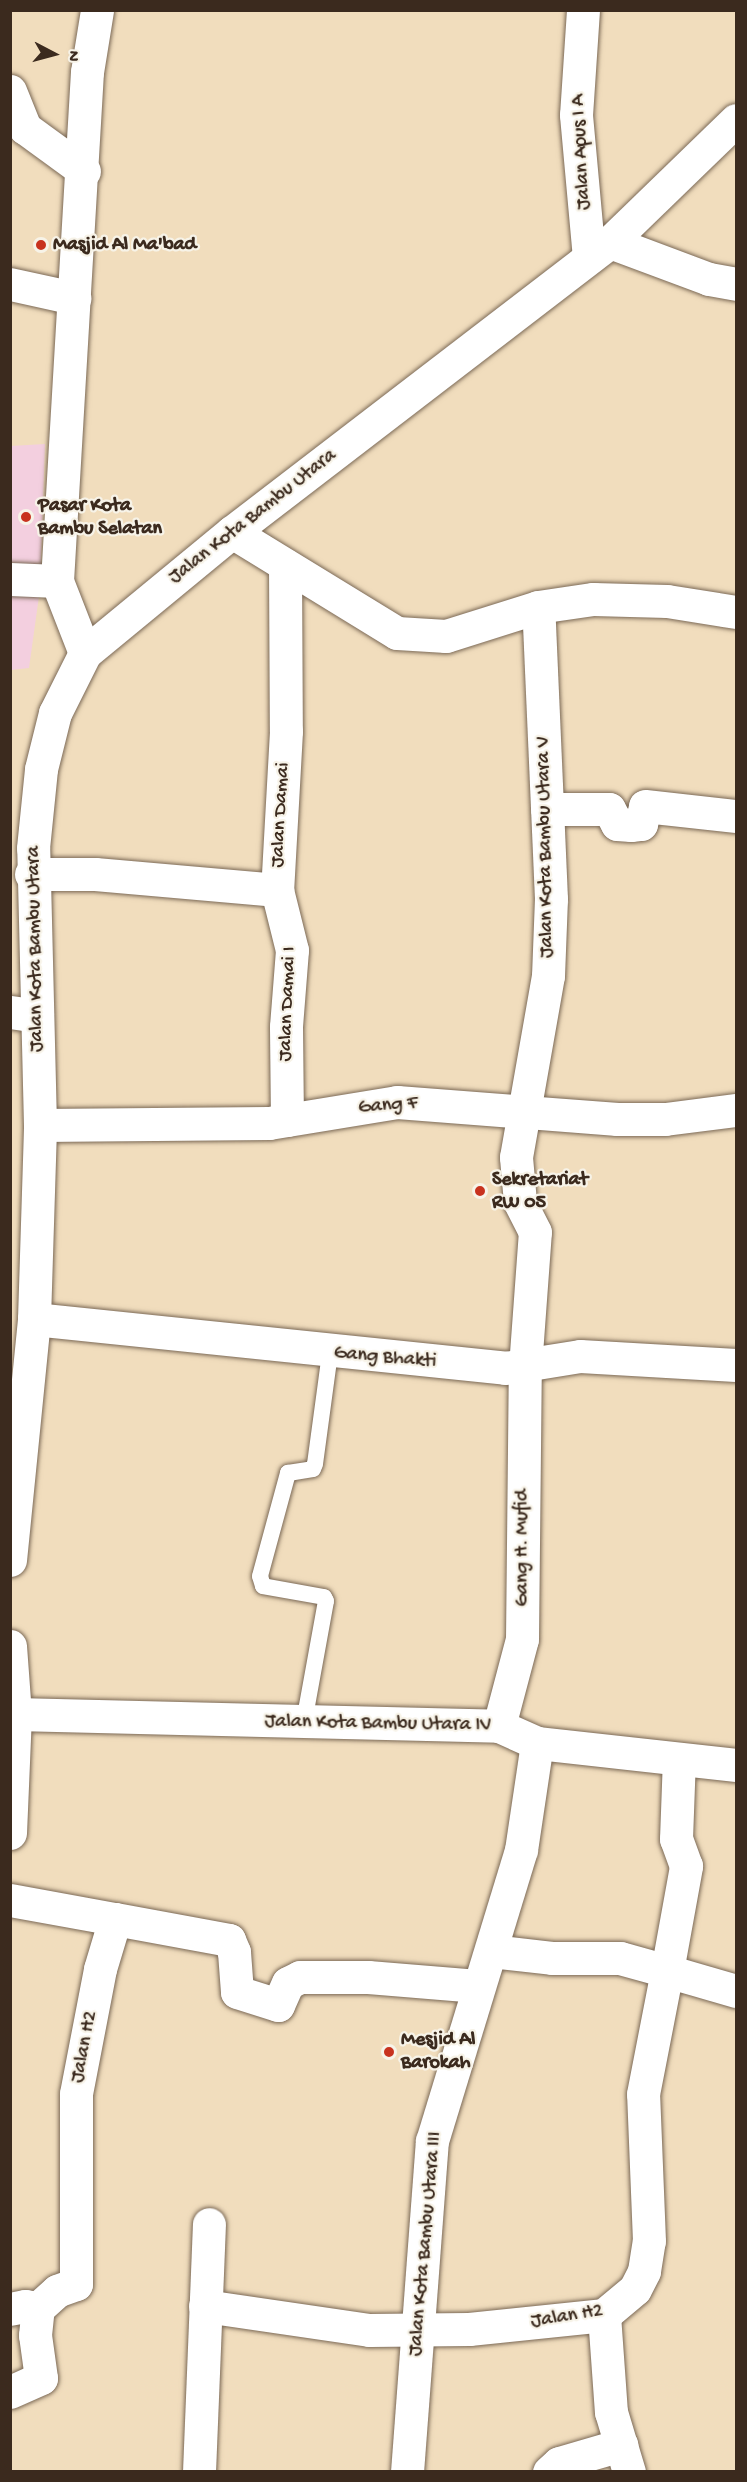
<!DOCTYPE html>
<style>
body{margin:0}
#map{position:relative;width:747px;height:2482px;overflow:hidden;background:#f1ddbd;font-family:"Gochi Hand",sans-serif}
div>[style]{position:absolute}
.built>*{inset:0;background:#f3cfdf}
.roads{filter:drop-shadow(0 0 2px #7b6956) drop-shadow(0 0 2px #7b6956)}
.lane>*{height:16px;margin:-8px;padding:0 8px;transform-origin:8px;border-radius:8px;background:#fff}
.street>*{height:33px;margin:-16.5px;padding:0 16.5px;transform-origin:16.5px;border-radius:16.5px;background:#fff}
.secondary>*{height:33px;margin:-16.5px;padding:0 16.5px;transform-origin:16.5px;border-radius:16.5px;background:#fff}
.dots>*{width:16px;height:16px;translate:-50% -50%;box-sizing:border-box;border:3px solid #f7f3e8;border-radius:50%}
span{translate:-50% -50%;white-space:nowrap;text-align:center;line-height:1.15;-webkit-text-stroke:4.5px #f7f3e8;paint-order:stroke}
.street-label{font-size:20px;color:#3b2a1e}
.poi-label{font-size:20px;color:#3b2a1e;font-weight:700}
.left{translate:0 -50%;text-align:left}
.frame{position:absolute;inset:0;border:12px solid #3b2a1e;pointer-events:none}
.north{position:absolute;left:24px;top:24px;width:60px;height:60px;-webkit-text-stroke:4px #f7f3e8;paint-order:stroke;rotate:96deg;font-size:16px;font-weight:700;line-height:24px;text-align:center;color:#3b2a1e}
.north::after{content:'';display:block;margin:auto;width:21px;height:27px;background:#3b2a1e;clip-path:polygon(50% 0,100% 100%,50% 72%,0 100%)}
</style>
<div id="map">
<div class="built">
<i style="clip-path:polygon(45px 444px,40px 589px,29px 668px,11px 670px,11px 446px)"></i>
</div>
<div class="roads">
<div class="lane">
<i style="left:304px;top:1722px;width:123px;rotate:-79.7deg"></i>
<i style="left:326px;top:1601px;width:4px;rotate:-117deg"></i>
<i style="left:324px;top:1597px;width:62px;rotate:-169.8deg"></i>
<i style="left:263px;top:1586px;width:10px;rotate:-107deg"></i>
<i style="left:260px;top:1576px;width:107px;rotate:-74.8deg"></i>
<i style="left:288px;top:1473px;width:25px;rotate:-9deg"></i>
<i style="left:313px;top:1469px;width:5px;rotate:-68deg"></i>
<i style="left:315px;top:1464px;width:112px;rotate:-82.3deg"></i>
</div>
<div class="street">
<i style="left:583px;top:10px;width:105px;rotate:93.8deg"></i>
<i style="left:576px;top:115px;width:143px;rotate:84.8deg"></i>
<i style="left:10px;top:91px;width:40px;rotate:68deg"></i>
<i style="left:25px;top:128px;width:73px;rotate:36.1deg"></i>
<i style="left:610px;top:242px;width:175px;rotate:-44.1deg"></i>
<i style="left:10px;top:284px;width:66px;rotate:12.3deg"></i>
<i style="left:232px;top:532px;width:193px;rotate:31.5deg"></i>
<i style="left:397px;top:633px;width:49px;rotate:3.5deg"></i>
<i style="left:446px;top:636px;width:96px;rotate:-17.5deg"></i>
<i style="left:538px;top:607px;width:56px;rotate:-8.3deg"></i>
<i style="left:593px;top:599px;width:74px;rotate:1.5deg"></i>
<i style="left:667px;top:601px;width:70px;rotate:9.1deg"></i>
<i style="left:285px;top:565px;width:166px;rotate:89.7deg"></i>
<i style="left:286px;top:731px;width:159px;rotate:93.2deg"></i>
<i style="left:277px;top:890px;width:62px;rotate:76deg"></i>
<i style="left:292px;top:950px;width:77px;rotate:94.5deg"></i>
<i style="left:286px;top:1027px;width:93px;rotate:89.4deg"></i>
<i style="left:10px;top:579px;width:47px;rotate:2.4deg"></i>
<i style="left:85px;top:653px;width:77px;rotate:-111.3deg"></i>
<i style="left:57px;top:581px;width:510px;rotate:-86.63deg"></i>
<i style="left:87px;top:72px;width:63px;rotate:-80.8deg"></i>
<i style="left:547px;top:809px;width:62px"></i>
<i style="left:609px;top:809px;width:17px;rotate:62deg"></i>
<i style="left:617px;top:824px;width:14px;rotate:4deg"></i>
<i style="left:631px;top:825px;width:10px;rotate:-6deg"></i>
<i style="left:641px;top:824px;width:18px;rotate:-77deg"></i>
<i style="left:645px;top:806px;width:92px;rotate:6.3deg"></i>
<i style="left:31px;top:874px;width:64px"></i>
<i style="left:95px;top:874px;width:183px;rotate:5deg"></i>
<i style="left:10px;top:1012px;width:27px;rotate:8deg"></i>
<i style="left:40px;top:1125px;width:229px;rotate:-0.5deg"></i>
<i style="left:269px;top:1123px;width:130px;rotate:-9.3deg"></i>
<i style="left:397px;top:1102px;width:221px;rotate:4.4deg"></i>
<i style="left:617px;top:1119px;width:48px"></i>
<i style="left:665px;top:1119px;width:72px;rotate:-7.2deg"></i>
<i style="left:34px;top:1319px;width:474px;rotate:5.9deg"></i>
<i style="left:505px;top:1368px;width:76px;rotate:-9.1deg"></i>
<i style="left:580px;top:1356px;width:156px;rotate:3.3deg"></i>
<i style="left:15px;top:1714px;width:484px;rotate:1.4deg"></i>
<i style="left:499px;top:1726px;width:42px;rotate:24.1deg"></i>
<i style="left:537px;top:1743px;width:200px;rotate:6.3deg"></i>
<i style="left:499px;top:1726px;width:90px;rotate:-75.2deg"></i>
<i style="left:522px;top:1639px;width:272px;rotate:-89.4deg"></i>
<i style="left:525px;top:1367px;width:135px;rotate:-85.8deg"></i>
<i style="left:535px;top:1232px;width:34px;rotate:-117deg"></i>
<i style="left:520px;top:1202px;width:45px;rotate:-95.1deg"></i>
<i style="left:516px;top:1157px;width:184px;rotate:-80deg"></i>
<i style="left:548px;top:976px;width:77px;rotate:-87.8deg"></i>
<i style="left:551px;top:899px;width:292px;rotate:-92.5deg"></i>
<i style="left:10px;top:1900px;width:107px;rotate:10.3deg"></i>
<i style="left:115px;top:1919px;width:52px;rotate:106.7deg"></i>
<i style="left:100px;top:1969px;width:127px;rotate:100.9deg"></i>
<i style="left:76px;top:2094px;width:190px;rotate:90deg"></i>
<i style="left:76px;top:2284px;width:20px;rotate:160deg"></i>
<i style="left:57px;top:2291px;width:25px;rotate:138deg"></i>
<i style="left:38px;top:2308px;width:13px;rotate:-171deg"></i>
<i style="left:25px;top:2306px;width:15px;rotate:169deg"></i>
<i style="left:115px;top:1919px;width:116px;rotate:10.4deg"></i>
<i style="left:229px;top:1940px;width:13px;rotate:67deg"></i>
<i style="left:234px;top:1952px;width:40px;rotate:85.7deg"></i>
<i style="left:237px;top:1992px;width:43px;rotate:17.6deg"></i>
<i style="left:278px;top:2005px;width:24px;rotate:-66deg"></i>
<i style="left:288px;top:1983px;width:13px;rotate:-27deg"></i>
<i style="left:300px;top:1977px;width:68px"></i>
<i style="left:368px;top:1977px;width:110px;rotate:4.7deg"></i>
<i style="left:491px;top:1951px;width:61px;rotate:6.5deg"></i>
<i style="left:552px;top:1958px;width:68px"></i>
<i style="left:620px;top:1958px;width:49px;rotate:15.5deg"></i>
<i style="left:667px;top:1971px;width:107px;rotate:-79.7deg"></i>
<i style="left:686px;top:1866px;width:29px;rotate:-110deg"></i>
<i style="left:676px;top:1839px;width:80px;rotate:-87.9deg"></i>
<i style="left:205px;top:2306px;width:166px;rotate:8.3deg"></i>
<i style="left:369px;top:2330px;width:100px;rotate:-0.6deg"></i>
<i style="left:469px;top:2329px;width:136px;rotate:-5.9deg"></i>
<i style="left:604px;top:2315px;width:40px;rotate:-40deg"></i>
<i style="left:635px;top:2289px;width:20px;rotate:-63deg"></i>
<i style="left:644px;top:2271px;width:30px;rotate:-81deg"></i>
<i style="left:649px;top:2241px;width:147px;rotate:-92.3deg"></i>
<i style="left:643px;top:2094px;width:125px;rotate:-79deg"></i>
<i style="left:667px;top:1971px;width:72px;rotate:16.2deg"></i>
<i style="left:604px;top:2315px;width:97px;rotate:85.9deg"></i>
<i style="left:611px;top:2412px;width:63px;rotate:73.3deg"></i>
<i style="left:10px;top:2392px;width:34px;rotate:-24deg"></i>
<i style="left:41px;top:2378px;width:43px;rotate:-97.9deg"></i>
<i style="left:35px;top:2335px;width:27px;rotate:-84deg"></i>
<i style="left:199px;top:2472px;width:248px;rotate:-87.7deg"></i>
<i style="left:407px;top:2472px;width:332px;rotate:-85.7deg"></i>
<i style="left:432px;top:2141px;width:304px;rotate:-73deg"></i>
<i style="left:521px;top:1850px;width:108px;rotate:-81.5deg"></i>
<i style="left:549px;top:2472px;width:13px;rotate:-42deg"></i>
<i style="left:559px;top:2463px;width:65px;rotate:-16.2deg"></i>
</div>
<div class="secondary">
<i style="left:10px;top:1560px;width:242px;rotate:-84.3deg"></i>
<i style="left:34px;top:1319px;width:194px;rotate:-88.2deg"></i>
<i style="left:40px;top:1125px;width:277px;rotate:-91.4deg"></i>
<i style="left:33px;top:848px;width:79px;rotate:-84.2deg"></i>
<i style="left:41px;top:769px;width:58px;rotate:-76deg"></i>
<i style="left:55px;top:713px;width:67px;rotate:-63.4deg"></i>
<i style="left:85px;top:653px;width:190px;rotate:-39.5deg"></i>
<i style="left:232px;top:532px;width:476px;rotate:-37.5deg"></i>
<i style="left:610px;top:242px;width:106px;rotate:20.5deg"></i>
<i style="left:709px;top:279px;width:27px;rotate:10deg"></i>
<i style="left:10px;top:1646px;width:68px;rotate:85.8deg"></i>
<i style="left:15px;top:1714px;width:119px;rotate:92.4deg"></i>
</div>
</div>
<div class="dots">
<i style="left:41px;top:245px;background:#c8321e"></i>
<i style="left:26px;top:517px;background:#c8321e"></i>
<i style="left:480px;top:1191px;background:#c8321e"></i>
<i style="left:389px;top:2052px;background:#c8321e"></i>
</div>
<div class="street-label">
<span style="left:582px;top:152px;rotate:-93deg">Jalan Apus I A</span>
<span style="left:253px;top:517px;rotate:-38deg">Jalan Kota Bambu Utara</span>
<span style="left:281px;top:815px;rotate:-87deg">Jalan Damai</span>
<span style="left:546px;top:847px;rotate:-91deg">Jalan Kota Bambu Utara V</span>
<span style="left:36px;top:949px;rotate:-91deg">Jalan Kota Bambu Utara</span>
<span style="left:288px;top:1004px;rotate:-88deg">Jalan Damai I</span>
<span style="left:388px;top:1106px;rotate:-5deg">Gang F</span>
<span style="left:385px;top:1358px;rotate:5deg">Gang Bhakti</span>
<span style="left:523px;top:1548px;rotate:-90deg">Gang H. Mufid</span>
<span style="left:378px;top:1724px;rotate:1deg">Jalan Kota Bambu Utara IV</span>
<span style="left:85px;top:2047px;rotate:-79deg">Jalan H2</span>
<span style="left:426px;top:2244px;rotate:-85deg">Jalan Kota Bambu Utara III</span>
<span style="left:567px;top:2317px;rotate:-9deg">Jalan H2</span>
</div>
<div class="poi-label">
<span class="left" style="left:53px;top:245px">Masjid Al Ma'bad</span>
<span class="left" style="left:38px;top:518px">Pasar Kota<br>Bambu Selatan</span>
<span class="left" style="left:492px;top:1192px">Sekretariat<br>RW 05</span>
<span class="left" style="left:401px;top:2052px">Mesjid Al<br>Barokah</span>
</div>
<div class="frame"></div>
<div class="north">N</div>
</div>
